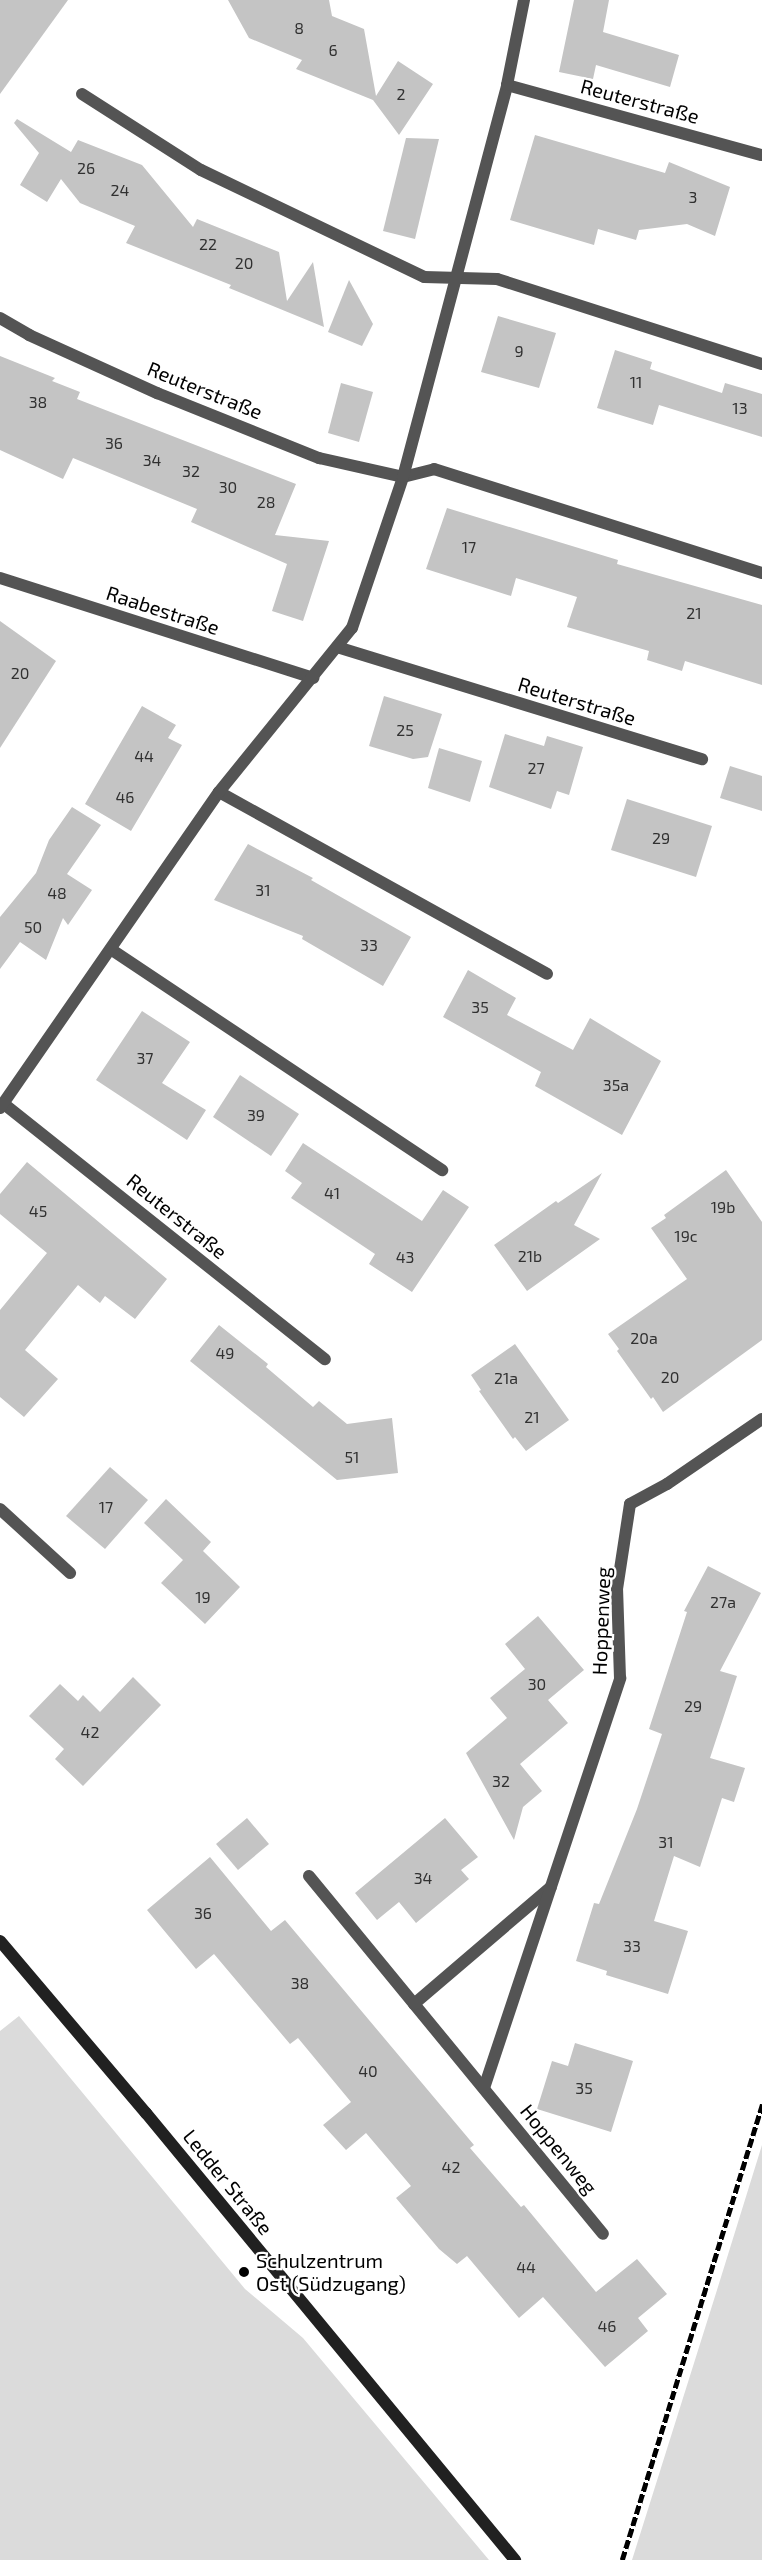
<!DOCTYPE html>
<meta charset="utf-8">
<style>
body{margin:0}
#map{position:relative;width:762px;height:2560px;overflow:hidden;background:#fff;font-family:"Exo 2",sans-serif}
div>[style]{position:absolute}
.green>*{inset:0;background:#dbdbdb}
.building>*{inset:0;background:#c4c4c4}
.minor>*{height:12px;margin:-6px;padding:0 6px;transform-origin:6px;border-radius:6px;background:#545454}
.secondary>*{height:12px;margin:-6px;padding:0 6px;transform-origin:6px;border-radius:6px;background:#212121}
.rail>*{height:4.5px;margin-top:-2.25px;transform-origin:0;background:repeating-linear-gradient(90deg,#000 0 9px,transparent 0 12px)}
.dots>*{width:16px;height:16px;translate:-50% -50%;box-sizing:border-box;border:3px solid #fff;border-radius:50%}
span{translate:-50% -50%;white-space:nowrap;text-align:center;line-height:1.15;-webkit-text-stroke:4.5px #fff;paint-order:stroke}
.number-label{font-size:16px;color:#313131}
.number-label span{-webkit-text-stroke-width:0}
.street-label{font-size:20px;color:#000}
.poi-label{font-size:20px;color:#000}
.left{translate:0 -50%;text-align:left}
</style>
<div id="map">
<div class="green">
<i style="clip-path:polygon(19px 2016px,245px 2289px,303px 2338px,489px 2560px,0 2560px,0 2031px)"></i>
<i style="clip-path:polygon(762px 2145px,762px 2560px,632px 2560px,717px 2290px)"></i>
</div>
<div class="building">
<i style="clip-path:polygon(0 0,68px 0,0 94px)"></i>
<i style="clip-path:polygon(228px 0,329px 0,332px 16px,364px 29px,376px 96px,398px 61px,433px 84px,399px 135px,373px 100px,296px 69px,302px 60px,249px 38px)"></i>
<i style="clip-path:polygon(574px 0,609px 0,603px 32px,679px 55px,670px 87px,596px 65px,593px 79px,559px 72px)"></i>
<i style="clip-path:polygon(17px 119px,71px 152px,78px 140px,142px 165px,193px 227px,197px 219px,279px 252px,287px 301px,313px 262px,324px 327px,229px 288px,231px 285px,126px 243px,135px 226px,80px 203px,61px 179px,47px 202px,20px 185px,39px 153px,14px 123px)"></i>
<i style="clip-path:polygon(535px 135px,665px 173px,669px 162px,730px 187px,715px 236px,687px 224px,639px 230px,636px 240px,598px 229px,594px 245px,510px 220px)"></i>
<i style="clip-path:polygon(406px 138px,439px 139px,415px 239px,383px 231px)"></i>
<i style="clip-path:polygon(349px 280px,373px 324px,362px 346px,328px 332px)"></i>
<i style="clip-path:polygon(498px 316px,556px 333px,539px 388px,481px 372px)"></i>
<i style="clip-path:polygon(615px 350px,652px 362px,650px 369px,722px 393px,725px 383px,762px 394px,762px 437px,659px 405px,653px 425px,597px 408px)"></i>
<i style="clip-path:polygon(0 356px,55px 378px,52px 381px,80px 392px,77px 399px,296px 484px,275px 535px,329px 541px,303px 621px,272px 611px,287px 564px,191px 522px,197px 509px,73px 458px,63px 479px,0 450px)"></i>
<i style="clip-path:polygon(341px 383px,373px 392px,359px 442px,328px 433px)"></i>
<i style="clip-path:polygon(447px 508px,618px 560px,617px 564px,762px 605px,762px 685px,685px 661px,682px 671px,647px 660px,649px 651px,567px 627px,577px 597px,516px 578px,511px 596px,426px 569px)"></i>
<i style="clip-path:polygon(0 621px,56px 661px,0 748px)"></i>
<i style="clip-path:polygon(384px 696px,442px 714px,428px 757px,413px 759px,369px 746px)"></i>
<i style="clip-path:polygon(142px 706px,176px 725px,168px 738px,182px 745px,131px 831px,85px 804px)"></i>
<i style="clip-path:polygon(505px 734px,544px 746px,547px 736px,583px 747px,569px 795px,557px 791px,551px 809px,489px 787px)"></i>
<i style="clip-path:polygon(439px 748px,482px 761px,470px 802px,428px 788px)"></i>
<i style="clip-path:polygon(730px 766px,762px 776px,762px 811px,720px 798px)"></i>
<i style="clip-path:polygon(627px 799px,712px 826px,696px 877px,611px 850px)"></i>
<i style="clip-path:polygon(72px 807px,101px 825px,67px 874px,92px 890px,68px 925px,63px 918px,46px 960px,20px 942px,0 969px,0 917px,36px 873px,49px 840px)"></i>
<i style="clip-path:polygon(248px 844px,313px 878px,311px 880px,411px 937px,383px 986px,302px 939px,303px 936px,214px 900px)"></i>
<i style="clip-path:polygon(468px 970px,516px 998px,507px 1015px,573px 1050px,590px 1018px,661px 1061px,622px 1135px,535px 1086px,541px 1072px,443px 1017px)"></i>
<i style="clip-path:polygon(142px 1011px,190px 1042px,162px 1083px,206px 1110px,187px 1140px,96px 1080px)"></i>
<i style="clip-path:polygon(240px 1075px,299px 1114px,271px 1156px,213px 1117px)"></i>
<i style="clip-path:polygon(303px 1143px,422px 1221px,443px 1190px,469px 1207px,412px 1292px,369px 1264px,375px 1254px,291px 1198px,302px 1183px,285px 1171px)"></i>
<i style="clip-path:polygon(27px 1162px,167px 1279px,135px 1319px,105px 1296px,100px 1303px,78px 1285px,25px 1350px,58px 1379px,24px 1417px,0 1397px,0 1310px,47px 1253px,0 1214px,0 1194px)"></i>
<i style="clip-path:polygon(726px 1170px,762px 1222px,762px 1340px,663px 1412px,653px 1397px,651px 1399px,617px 1351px,619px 1349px,608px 1334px,687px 1279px,651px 1228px,666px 1218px,664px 1215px)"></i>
<i style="clip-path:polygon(602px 1173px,574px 1225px,600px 1239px,527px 1291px,494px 1245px,556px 1201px,558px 1203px)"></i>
<i style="clip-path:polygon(219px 1325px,268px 1364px,266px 1367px,313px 1407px,319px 1401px,347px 1424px,392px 1418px,398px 1473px,337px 1480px,190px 1361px)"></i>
<i style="clip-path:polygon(515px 1344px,569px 1420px,526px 1451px,515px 1437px,513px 1439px,479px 1391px,481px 1390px,471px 1375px)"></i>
<i style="clip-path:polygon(110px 1467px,148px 1500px,105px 1549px,66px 1516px)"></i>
<i style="clip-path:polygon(166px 1499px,211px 1542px,203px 1551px,240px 1587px,205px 1624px,161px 1583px,183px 1560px,144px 1523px)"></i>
<i style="clip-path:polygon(708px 1566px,761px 1593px,720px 1671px,737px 1676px,710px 1758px,745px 1768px,734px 1802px,722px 1798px,700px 1867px,674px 1856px,654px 1921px,688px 1931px,668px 1994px,606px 1975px,607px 1971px,576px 1961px,594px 1903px,599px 1904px,637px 1809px,662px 1734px,649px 1729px,687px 1612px,684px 1611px)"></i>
<i style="clip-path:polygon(538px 1616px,584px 1670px,548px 1700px,568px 1723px,520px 1764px,542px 1791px,523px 1807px,514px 1840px,466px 1753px,507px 1718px,490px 1698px,525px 1669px,505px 1644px)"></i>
<i style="clip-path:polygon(133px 1677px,161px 1705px,83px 1786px,55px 1759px,64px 1749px,29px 1716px,60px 1684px,78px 1701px,83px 1695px,100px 1712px)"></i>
<i style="clip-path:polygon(247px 1818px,269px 1844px,238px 1870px,216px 1844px)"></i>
<i style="clip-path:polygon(445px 1818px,478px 1857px,461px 1870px,469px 1879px,416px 1923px,399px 1902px,377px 1920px,355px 1893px)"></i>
<i style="clip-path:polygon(210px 1857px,271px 1931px,285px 1920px,474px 2145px,470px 2148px,521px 2207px,524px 2205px,596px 2292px,637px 2259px,667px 2294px,638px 2318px,648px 2331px,605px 2367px,543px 2297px,519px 2318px,467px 2256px,457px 2264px,439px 2249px,396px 2198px,411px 2186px,366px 2133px,346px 2150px,323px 2125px,351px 2102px,298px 2038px,290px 2044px,214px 1954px,196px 1969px,147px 1910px)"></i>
<i style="clip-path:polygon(575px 2043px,633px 2061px,611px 2132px,537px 2109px,552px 2061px,568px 2066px)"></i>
</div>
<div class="minor">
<i style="left:507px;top:85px;width:264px;rotate:15.4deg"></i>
<i style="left:82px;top:94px;width:141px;rotate:32.6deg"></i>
<i style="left:201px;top:170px;width:247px;rotate:25.6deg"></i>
<i style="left:424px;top:277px;width:73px;rotate:1.6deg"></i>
<i style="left:497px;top:279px;width:278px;rotate:17.8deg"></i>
<i style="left:0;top:318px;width:34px;rotate:30deg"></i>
<i style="left:29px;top:335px;width:141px;rotate:24.4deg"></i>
<i style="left:157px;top:393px;width:175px;rotate:21.9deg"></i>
<i style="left:319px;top:458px;width:86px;rotate:12.7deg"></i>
<i style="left:403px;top:477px;width:32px;rotate:-14deg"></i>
<i style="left:434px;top:469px;width:344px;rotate:17.6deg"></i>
<i style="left:0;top:578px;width:329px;rotate:17.7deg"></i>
<i style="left:337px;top:647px;width:382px;rotate:17.1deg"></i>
<i style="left:219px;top:792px;width:375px;rotate:29deg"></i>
<i style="left:112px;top:950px;width:397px;rotate:33.7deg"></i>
<i style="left:4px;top:1104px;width:410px;rotate:38.5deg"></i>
<i style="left:0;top:1108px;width:384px;rotate:-55.3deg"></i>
<i style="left:219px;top:792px;width:211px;rotate:-51deg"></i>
<i style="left:352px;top:628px;width:159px;rotate:-71.3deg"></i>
<i style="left:403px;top:477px;width:406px;rotate:-75.1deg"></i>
<i style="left:507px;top:85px;width:87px;rotate:-78.7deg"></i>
<i style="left:0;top:1509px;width:95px;rotate:42.4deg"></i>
<i style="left:309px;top:1876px;width:463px;rotate:50.6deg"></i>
<i style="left:414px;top:2004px;width:180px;rotate:-40.5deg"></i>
<i style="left:484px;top:2088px;width:432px;rotate:-71.6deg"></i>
<i style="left:620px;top:1678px;width:89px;rotate:-91.9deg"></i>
<i style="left:617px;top:1589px;width:86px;rotate:-81.3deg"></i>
<i style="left:630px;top:1504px;width:42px;rotate:-28.4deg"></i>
<i style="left:667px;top:1484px;width:115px;rotate:-34.4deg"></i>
</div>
<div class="secondary">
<i style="left:0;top:1941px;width:226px;rotate:49.7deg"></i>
<i style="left:146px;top:2113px;width:580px;rotate:50.46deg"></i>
</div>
<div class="rail">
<i style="left:622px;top:2560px;width:477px;rotate:-72.9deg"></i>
</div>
<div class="dots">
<i style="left:244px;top:2272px;background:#000"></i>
</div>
<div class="number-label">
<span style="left:299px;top:28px">8</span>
<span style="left:333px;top:50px">6</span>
<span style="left:401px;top:94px">2</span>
<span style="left:86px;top:168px">26</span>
<span style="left:120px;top:190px">24</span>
<span style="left:693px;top:197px">3</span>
<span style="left:208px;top:244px">22</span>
<span style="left:244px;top:263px">20</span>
<span style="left:519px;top:351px">9</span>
<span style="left:636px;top:382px">11</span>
<span style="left:38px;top:402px">38</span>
<span style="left:740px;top:408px">13</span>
<span style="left:114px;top:443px">36</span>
<span style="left:152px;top:460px">34</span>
<span style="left:191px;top:471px">32</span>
<span style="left:228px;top:487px">30</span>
<span style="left:266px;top:502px">28</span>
<span style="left:469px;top:547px">17</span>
<span style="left:694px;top:613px">21</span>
<span style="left:20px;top:673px">20</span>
<span style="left:405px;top:730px">25</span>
<span style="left:144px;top:756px">44</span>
<span style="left:536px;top:768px">27</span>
<span style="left:125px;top:797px">46</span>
<span style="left:661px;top:838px">29</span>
<span style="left:263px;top:890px">31</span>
<span style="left:57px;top:893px">48</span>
<span style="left:33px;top:927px">50</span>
<span style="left:369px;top:945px">33</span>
<span style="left:480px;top:1007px">35</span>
<span style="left:145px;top:1058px">37</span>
<span style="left:616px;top:1085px">35a</span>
<span style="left:256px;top:1115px">39</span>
<span style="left:332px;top:1193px">41</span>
<span style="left:723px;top:1207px">19b</span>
<span style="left:38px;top:1211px">45</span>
<span style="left:686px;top:1236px">19c</span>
<span style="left:530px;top:1256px">21b</span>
<span style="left:405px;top:1257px">43</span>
<span style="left:644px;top:1338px">20a</span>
<span style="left:225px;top:1353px">49</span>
<span style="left:670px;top:1377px">20</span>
<span style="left:506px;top:1378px">21a</span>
<span style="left:532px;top:1417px">21</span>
<span style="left:352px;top:1457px">51</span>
<span style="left:106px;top:1507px">17</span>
<span style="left:203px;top:1597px">19</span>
<span style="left:723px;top:1602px">27a</span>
<span style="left:537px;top:1684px">30</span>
<span style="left:693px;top:1706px">29</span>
<span style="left:90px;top:1732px">42</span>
<span style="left:501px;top:1781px">32</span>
<span style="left:666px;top:1842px">31</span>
<span style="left:423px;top:1878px">34</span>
<span style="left:203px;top:1913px">36</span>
<span style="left:632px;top:1946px">33</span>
<span style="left:300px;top:1983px">38</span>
<span style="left:368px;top:2071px">40</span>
<span style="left:584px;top:2088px">35</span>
<span style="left:451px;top:2167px">42</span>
<span style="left:526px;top:2267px">44</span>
<span style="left:607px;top:2326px">46</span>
</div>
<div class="street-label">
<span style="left:640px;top:101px;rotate:15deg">Reuterstraße</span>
<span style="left:205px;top:390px;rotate:22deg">Reuterstraße</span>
<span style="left:163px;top:610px;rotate:18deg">Raabestraße</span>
<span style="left:577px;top:701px;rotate:17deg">Reuterstraße</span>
<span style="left:177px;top:1216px;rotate:39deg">Reuterstraße</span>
<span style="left:601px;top:1621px;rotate:-88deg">Hoppenweg</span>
<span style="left:559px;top:2149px;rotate:51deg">Hoppenweg</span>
<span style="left:228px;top:2182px;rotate:51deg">Ledder Straße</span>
</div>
<div class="poi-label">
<span class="left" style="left:256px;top:2272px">Schulzentrum<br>Ost (Südzugang)</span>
</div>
</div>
